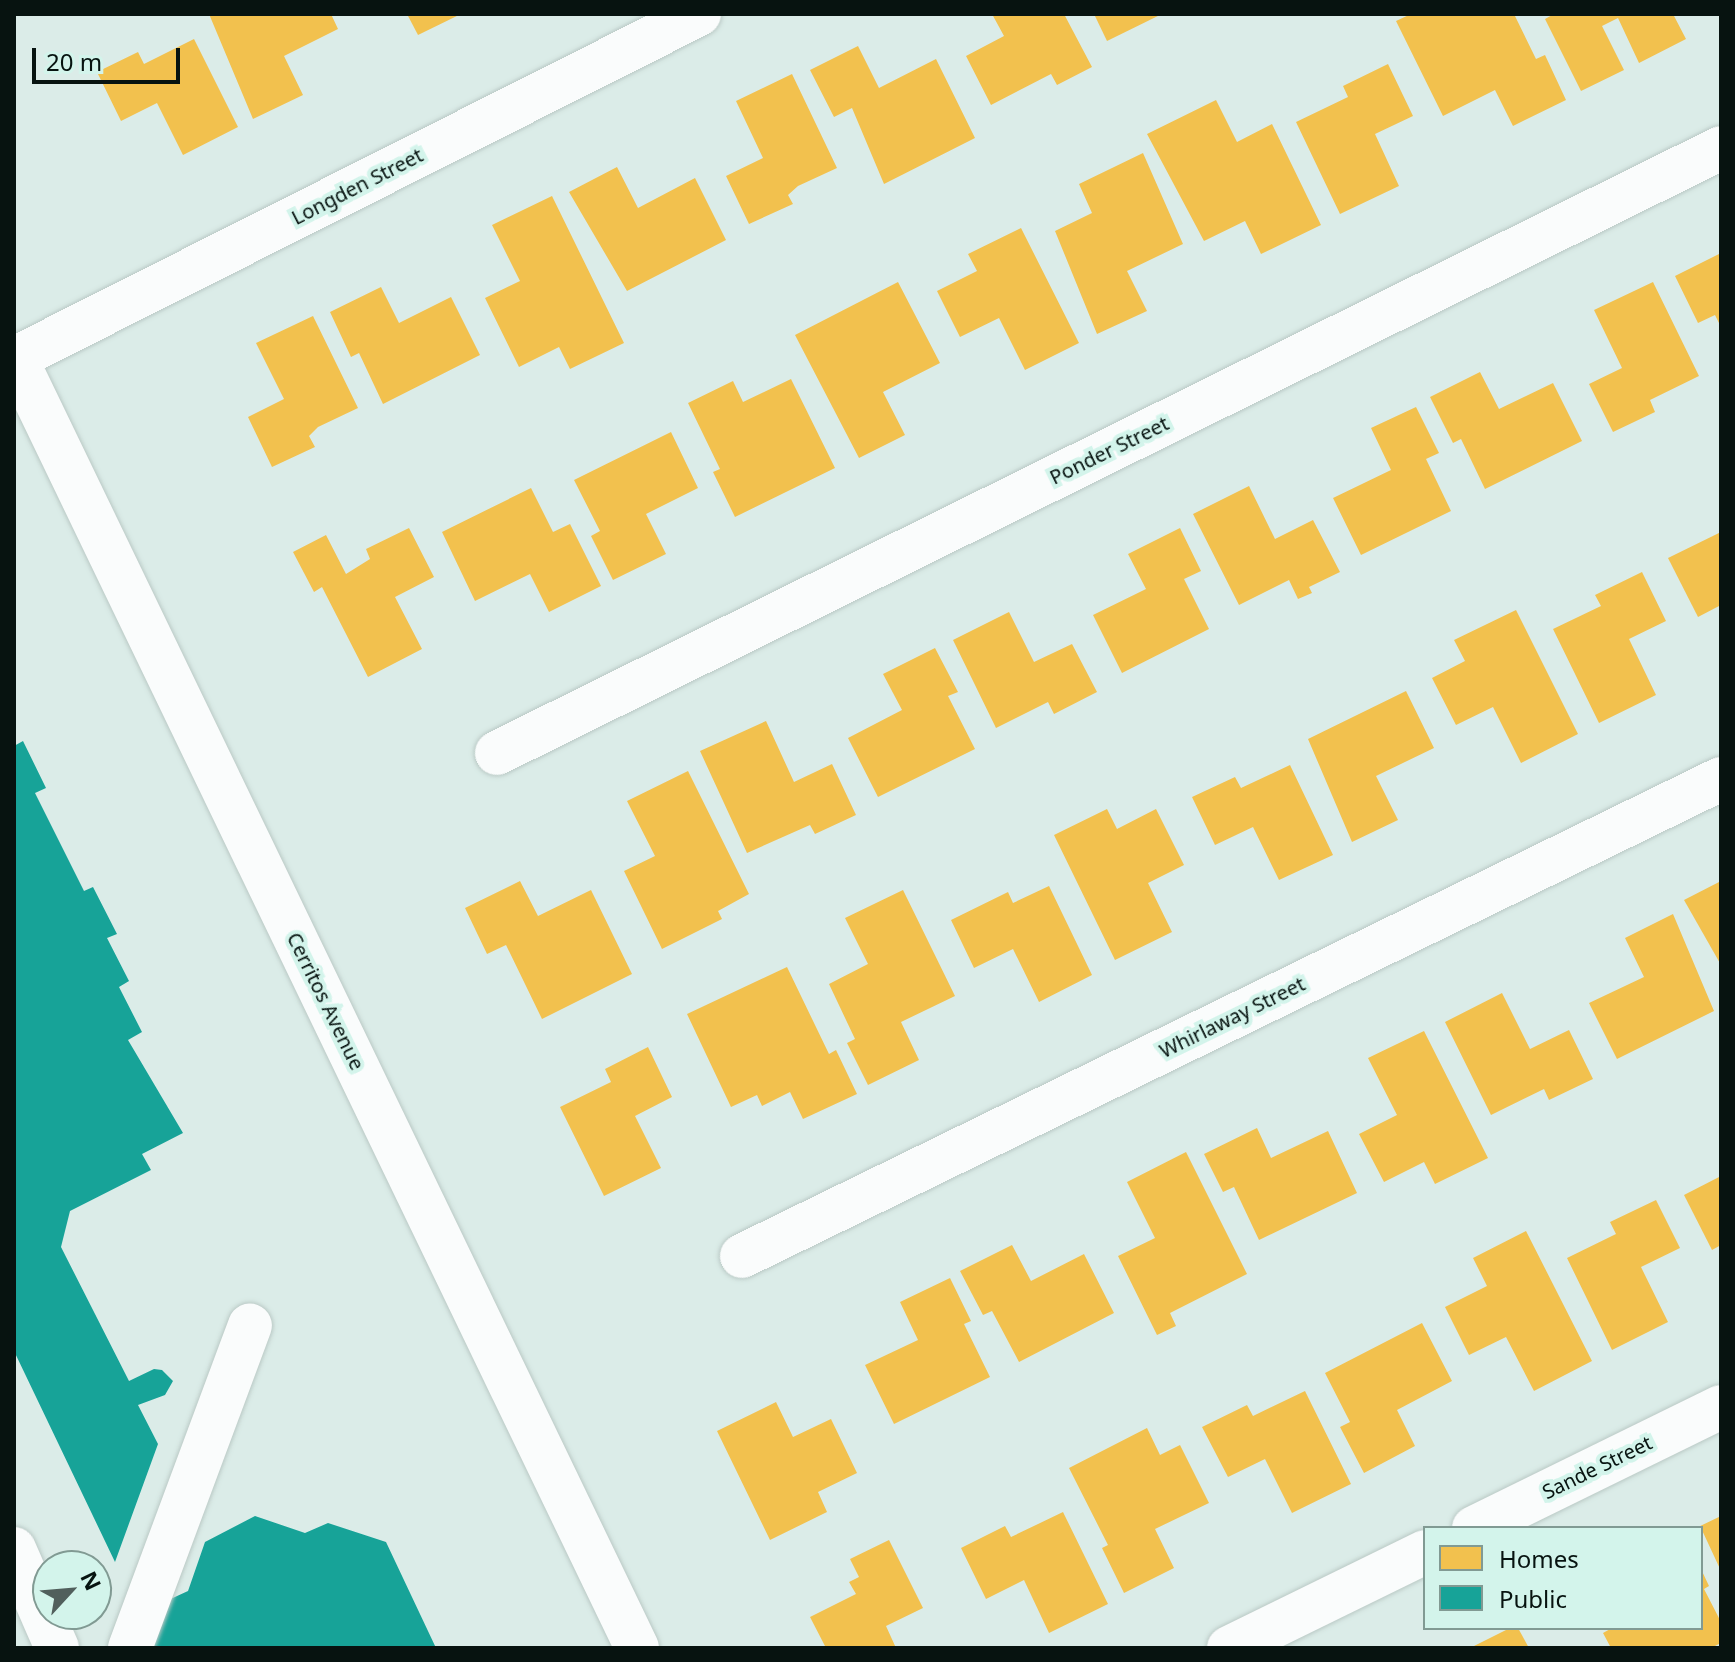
<!DOCTYPE html>
<style>
body{margin:0}
#map{position:relative;width:1735px;height:1662px;overflow:hidden;background:#dbece8;font-family:"Noto Sans",sans-serif}
div>[style]{position:absolute}
.homes>*{inset:0;background:#f2c14e}
.public>*{inset:0;background:#17a398}
.roads{filter:drop-shadow(0 0 2px #bac9c5) drop-shadow(0 0 2px #bac9c5)}
.minor>*{height:44px;margin:-22px;padding:0 22px;transform-origin:22px;border-radius:22px;background:#fafcfc}
.major>*{height:44px;margin:-22px;padding:0 22px;transform-origin:22px;border-radius:22px;background:#fafcfc}
span{translate:-50% -50%;white-space:nowrap;text-align:center;line-height:1.15;-webkit-text-stroke:8px #d3f4eb;paint-order:stroke}
.street-label{font-size:20px;color:#071310}
.frame{position:absolute;inset:0;border:16px solid #071310;pointer-events:none}
.legend{position:absolute;left:1423px;top:1526px;width:280px;height:104px;box-sizing:border-box;background:#d3f4eb;border:2px solid #819a93;margin:0;padding:10px 14px;list-style:none;font-size:24px;color:#071310}
.legend li{display:flex;align-items:center;gap:16px;height:40px}
.legend b{width:40px;border:2px solid #819a93}
.north{position:absolute;left:32px;top:1550px;width:80px;height:80px;box-sizing:border-box;background:#d3f4eb;border:2px solid #819a93;border-radius:50%;rotate:64deg;font-size:22px;font-weight:700;line-height:32px;text-align:center;color:#071310}
.north::after{content:'';display:block;margin:auto;width:28px;height:36px;background:#515f5c;clip-path:polygon(50% 0,100% 100%,50% 72%,0 100%)}
.scale{position:absolute;left:32px;top:48px;width:148px;height:36px;box-sizing:border-box;border:4px solid #071310;border-top:0;padding-left:10px;font-size:24px;line-height:28px;white-space:nowrap;color:#071310;-webkit-text-stroke:6px #d3f4eb;paint-order:stroke}
</style>
<div id="map">
<div class="homes">
<i style="clip-path:polygon(209px 14px,331px 14px,338px 29px,284px 56px,303px 95px,253px 119px)"></i>
<i style="clip-path:polygon(407px 14px,461px 14px,418px 35px)"></i>
<i style="clip-path:polygon(992px 14px,1064px 14px,1092px 67px,1057px 85px,1051px 74px,991px 105px,966px 56px,1004px 36px)"></i>
<i style="clip-path:polygon(1094px 14px,1162px 14px,1107px 41px)"></i>
<i style="clip-path:polygon(1411px 14px,1514px 14px,1536px 59px,1545px 55px,1566px 100px,1513px 126px,1495px 90px,1443px 116px,1396px 21px)"></i>
<i style="clip-path:polygon(1554px 14px,1673px 14px,1686px 39px,1639px 63px,1618px 18px,1602px 26px,1624px 70px,1581px 91px,1545px 19px)"></i>
<i style="clip-path:polygon(194px 39px,238px 127px,183px 155px,157px 103px,121px 121px,97px 72px,138px 52px,144px 64px)"></i>
<i style="clip-path:polygon(858px 46px,879px 88px,936px 59px,975px 138px,884px 184px,852px 108px,834px 117px,810px 70px)"></i>
<i style="clip-path:polygon(1388px 64px,1413px 116px,1375px 134px,1399px 186px,1340px 214px,1296px 122px,1348px 97px,1343px 86px)"></i>
<i style="clip-path:polygon(792px 74px,837px 168px,798px 186px,788px 195px,793px 204px,749px 224px,726px 176px,763px 158px,736px 101px)"></i>
<i style="clip-path:polygon(1216px 100px,1237px 142px,1272px 124px,1321px 225px,1261px 254px,1245px 221px,1204px 241px,1147px 134px)"></i>
<i style="clip-path:polygon(1143px 153px,1183px 244px,1127px 271px,1147px 311px,1097px 334px,1055px 231px,1092px 213px,1079px 184px)"></i>
<i style="clip-path:polygon(617px 167px,638px 208px,695px 178px,726px 240px,627px 291px,569px 192px)"></i>
<i style="clip-path:polygon(552px 196px,624px 343px,570px 369px,559px 347px,519px 367px,485px 298px,520px 281px,492px 225px)"></i>
<i style="clip-path:polygon(1021px 228px,1079px 343px,1025px 370px,999px 318px,960px 337px,937px 291px,977px 271px,968px 254px)"></i>
<i style="clip-path:polygon(1721px 253px,1721px 327px,1715px 315px,1698px 323px,1675px 276px)"></i>
<i style="clip-path:polygon(898px 282px,940px 363px,883px 392px,905px 435px,859px 458px,795px 335px)"></i>
<i style="clip-path:polygon(1653px 282px,1699px 376px,1650px 400px,1655px 412px,1613px 432px,1589px 384px,1622px 368px,1594px 310px)"></i>
<i style="clip-path:polygon(381px 287px,399px 323px,451px 297px,480px 355px,383px 404px,359px 353px,351px 357px,330px 312px)"></i>
<i style="clip-path:polygon(313px 316px,358px 408px,318px 427px,309px 436px,315px 447px,272px 467px,248px 417px,284px 399px,256px 343px)"></i>
<i style="clip-path:polygon(1480px 372px,1499px 409px,1553px 383px,1582px 441px,1485px 489px,1461px 439px,1453px 443px,1430px 397px)"></i>
<i style="clip-path:polygon(791px 379px,835px 468px,735px 517px,713px 472px,720px 469px,688px 403px,733px 381px,743px 402px)"></i>
<i style="clip-path:polygon(1416px 407px,1439px 453px,1426px 459px,1451px 511px,1361px 555px,1333px 498px,1391px 470px,1371px 428px)"></i>
<i style="clip-path:polygon(671px 432px,698px 488px,646px 514px,666px 554px,613px 580px,591px 536px,600px 531px,574px 480px)"></i>
<i style="clip-path:polygon(1249px 486px,1275px 539px,1313px 520px,1340px 572px,1309px 587px,1312px 593px,1298px 599px,1289px 580px,1239px 605px,1193px 514px)"></i>
<i style="clip-path:polygon(531px 488px,553px 532px,570px 524px,601px 586px,549px 612px,530px 574px,475px 601px,442px 532px)"></i>
<i style="clip-path:polygon(409px 528px,434px 577px,395px 597px,422px 649px,368px 677px,322px 587px,314px 592px,293px 552px,326px 535px,346px 574px,370px 559px,366px 549px)"></i>
<i style="clip-path:polygon(1180px 528px,1201px 571px,1184px 579px,1209px 629px,1122px 673px,1093px 615px,1146px 589px,1128px 554px)"></i>
<i style="clip-path:polygon(1721px 532px,1721px 605px,1698px 617px,1668px 558px)"></i>
<i style="clip-path:polygon(1642px 572px,1666px 621px,1629px 639px,1656px 695px,1599px 723px,1553px 629px,1601px 606px,1595px 595px)"></i>
<i style="clip-path:polygon(1516px 610px,1578px 734px,1521px 763px,1493px 707px,1456px 725px,1432px 678px,1465px 661px,1454px 640px)"></i>
<i style="clip-path:polygon(1009px 612px,1034px 662px,1072px 644px,1097px 692px,1054px 714px,1048px 702px,996px 728px,953px 640px)"></i>
<i style="clip-path:polygon(935px 648px,958px 692px,948px 696px,975px 749px,878px 797px,848px 738px,902px 710px,883px 674px)"></i>
<i style="clip-path:polygon(1406px 691px,1434px 748px,1376px 776px,1398px 820px,1352px 842px,1308px 739px)"></i>
<i style="clip-path:polygon(766px 721px,794px 782px,832px 764px,856px 815px,815px 834px,810px 825px,747px 853px,700px 751px)"></i>
<i style="clip-path:polygon(1290px 765px,1333px 855px,1279px 880px,1253px 827px,1215px 845px,1192px 797px,1235px 777px,1241px 788px)"></i>
<i style="clip-path:polygon(688px 771px,749px 894px,718px 911px,722px 919px,662px 949px,624px 871px,655px 856px,627px 801px)"></i>
<i style="clip-path:polygon(1107px 809px,1117px 829px,1156px 809px,1184px 865px,1148px 883px,1172px 932px,1115px 960px,1054px 835px)"></i>
<i style="clip-path:polygon(520px 881px,538px 916px,591px 890px,632px 974px,542px 1019px,506px 945px,487px 954px,465px 908px)"></i>
<i style="clip-path:polygon(1721px 881px,1721px 965px,1684px 900px)"></i>
<i style="clip-path:polygon(1049px 886px,1092px 975px,1039px 1002px,1013px 949px,974px 968px,951px 920px,1008px 892px,1013px 903px)"></i>
<i style="clip-path:polygon(903px 890px,955px 996px,901px 1022px,919px 1060px,868px 1085px,847px 1043px,855px 1039px,829px 984px,868px 964px,845px 918px)"></i>
<i style="clip-path:polygon(1673px 914px,1714px 1011px,1617px 1059px,1589px 1003px,1644px 977px,1625px 938px)"></i>
<i style="clip-path:polygon(787px 967px,829px 1054px,836px 1050px,857px 1094px,803px 1119px,790px 1092px,762px 1106px,757px 1095px,731px 1107px,687px 1014px)"></i>
<i style="clip-path:polygon(1502px 993px,1530px 1049px,1569px 1030px,1593px 1079px,1549px 1100px,1544px 1089px,1491px 1115px,1445px 1022px)"></i>
<i style="clip-path:polygon(1424px 1031px,1488px 1158px,1435px 1184px,1424px 1162px,1384px 1182px,1359px 1134px,1397px 1115px,1368px 1058px)"></i>
<i style="clip-path:polygon(648px 1047px,672px 1097px,635px 1116px,661px 1168px,604px 1196px,560px 1107px,611px 1082px,605px 1069px)"></i>
<i style="clip-path:polygon(1257px 1128px,1271px 1158px,1328px 1131px,1357px 1193px,1259px 1240px,1234px 1187px,1223px 1192px,1204px 1154px)"></i>
<i style="clip-path:polygon(1186px 1152px,1247px 1274px,1170px 1313px,1176px 1326px,1157px 1335px,1118px 1256px,1155px 1238px,1127px 1182px)"></i>
<i style="clip-path:polygon(1721px 1176px,1721px 1245px,1712px 1250px,1684px 1195px)"></i>
<i style="clip-path:polygon(1656px 1200px,1680px 1248px,1641px 1267px,1668px 1322px,1612px 1350px,1567px 1258px,1616px 1234px,1610px 1222px)"></i>
<i style="clip-path:polygon(1526px 1231px,1592px 1361px,1534px 1391px,1506px 1337px,1469px 1355px,1445px 1307px,1487px 1286px,1473px 1258px)"></i>
<i style="clip-path:polygon(1012px 1245px,1031px 1281px,1084px 1254px,1114px 1313px,1019px 1362px,992px 1311px,983px 1315px,960px 1271px)"></i>
<i style="clip-path:polygon(950px 1278px,971px 1321px,964px 1324px,990px 1377px,894px 1424px,865px 1365px,918px 1340px,900px 1302px)"></i>
<i style="clip-path:polygon(1422px 1323px,1452px 1381px,1397px 1410px,1415px 1446px,1364px 1473px,1340px 1427px,1350px 1422px,1325px 1373px)"></i>
<i style="clip-path:polygon(1305px 1391px,1351px 1484px,1292px 1513px,1265px 1459px,1228px 1477px,1202px 1427px,1247px 1405px,1253px 1416px)"></i>
<i style="clip-path:polygon(776px 1402px,793px 1437px,831px 1419px,857px 1473px,818px 1492px,827px 1512px,770px 1540px,717px 1431px)"></i>
<i style="clip-path:polygon(1147px 1428px,1160px 1455px,1180px 1445px,1209px 1503px,1155px 1529px,1174px 1568px,1124px 1593px,1102px 1548px,1108px 1545px,1069px 1468px)"></i>
<i style="clip-path:polygon(1063px 1512px,1108px 1604px,1049px 1633px,1024px 1580px,986px 1599px,961px 1548px,1005px 1526px,1011px 1537px)"></i>
<i style="clip-path:polygon(1721px 1516px,1721px 1571px,1701px 1528px,1696px 1528px)"></i>
<i style="clip-path:polygon(889px 1540px,923px 1608px,886px 1626px,896px 1648px,826px 1648px,810px 1617px,856px 1594px,849px 1582px,859px 1577px,850px 1559px)"></i>
<i style="clip-path:polygon(1701px 1569px,1709px 1586px,1704px 1589px,1721px 1622px,1721px 1643px,1711px 1648px,1611px 1648px,1603px 1633px,1612px 1628px,1701px 1628px)"></i>
<i style="clip-path:polygon(1510px 1628px,1518px 1628px,1529px 1648px,1470px 1648px)"></i>
</div>
<div class="public">
<i style="clip-path:polygon(23px 741px,46px 788px,35px 793px,84px 891px,93px 887px,117px 934px,107px 938px,129px 981px,119px 987px,142px 1032px,128px 1040px,183px 1133px,142px 1154px,151px 1170px,70px 1211px,61px 1247px,129px 1381px,154px 1369px,162px 1370px,173px 1381px,165px 1395px,138px 1405px,158px 1444px,115px 1562px,14px 1351px,14px 746px)"></i>
<i style="clip-path:polygon(255px 1516px,305px 1533px,328px 1523px,386px 1542px,436px 1648px,148px 1648px,164px 1602px,188px 1591px,205px 1542px)"></i>
</div>
<div class="roads">
<div class="minor">
<i style="left:14px;top:359px;width:767px;rotate:-26.73deg"></i>
<i style="left:497px;top:753px;width:1365px;rotate:-26.3deg"></i>
<i style="left:742px;top:1256px;width:1089px;rotate:-25.98deg"></i>
<i style="left:1474px;top:1528px;width:275px;rotate:-26.1deg"></i>
<i style="left:14px;top:1549px;width:108px;rotate:66.5deg"></i>
<i style="left:130px;top:1648px;width:344px;rotate:-69.6deg"></i>
<i style="left:1229px;top:1648px;width:218px;rotate:-26.1deg"></i>
</div>
<div class="major">
<i style="left:14px;top:355px;width:1435px;rotate:64.27deg"></i>
</div>
</div>
<div class="street-label">
<span style="left:357px;top:186px;rotate:-27deg">Longden Street</span>
<span style="left:1109px;top:450px;rotate:-26deg">Ponder Street</span>
<span style="left:326px;top:1001px;rotate:64deg">Cerritos Avenue</span>
<span style="left:1232px;top:1017px;rotate:-26deg">Whirlaway Street</span>
<span style="left:1597px;top:1467px;rotate:-26deg">Sande Street</span>
</div>
<div class="frame"></div>
<ul class="legend">
<li><b style="height:22px;background:#f2c14e"></b>Homes</li>
<li><b style="height:22px;background:#17a398"></b>Public</li>
</ul>
<div class="north">N</div>
<div class="scale">20 m</div>
</div>
